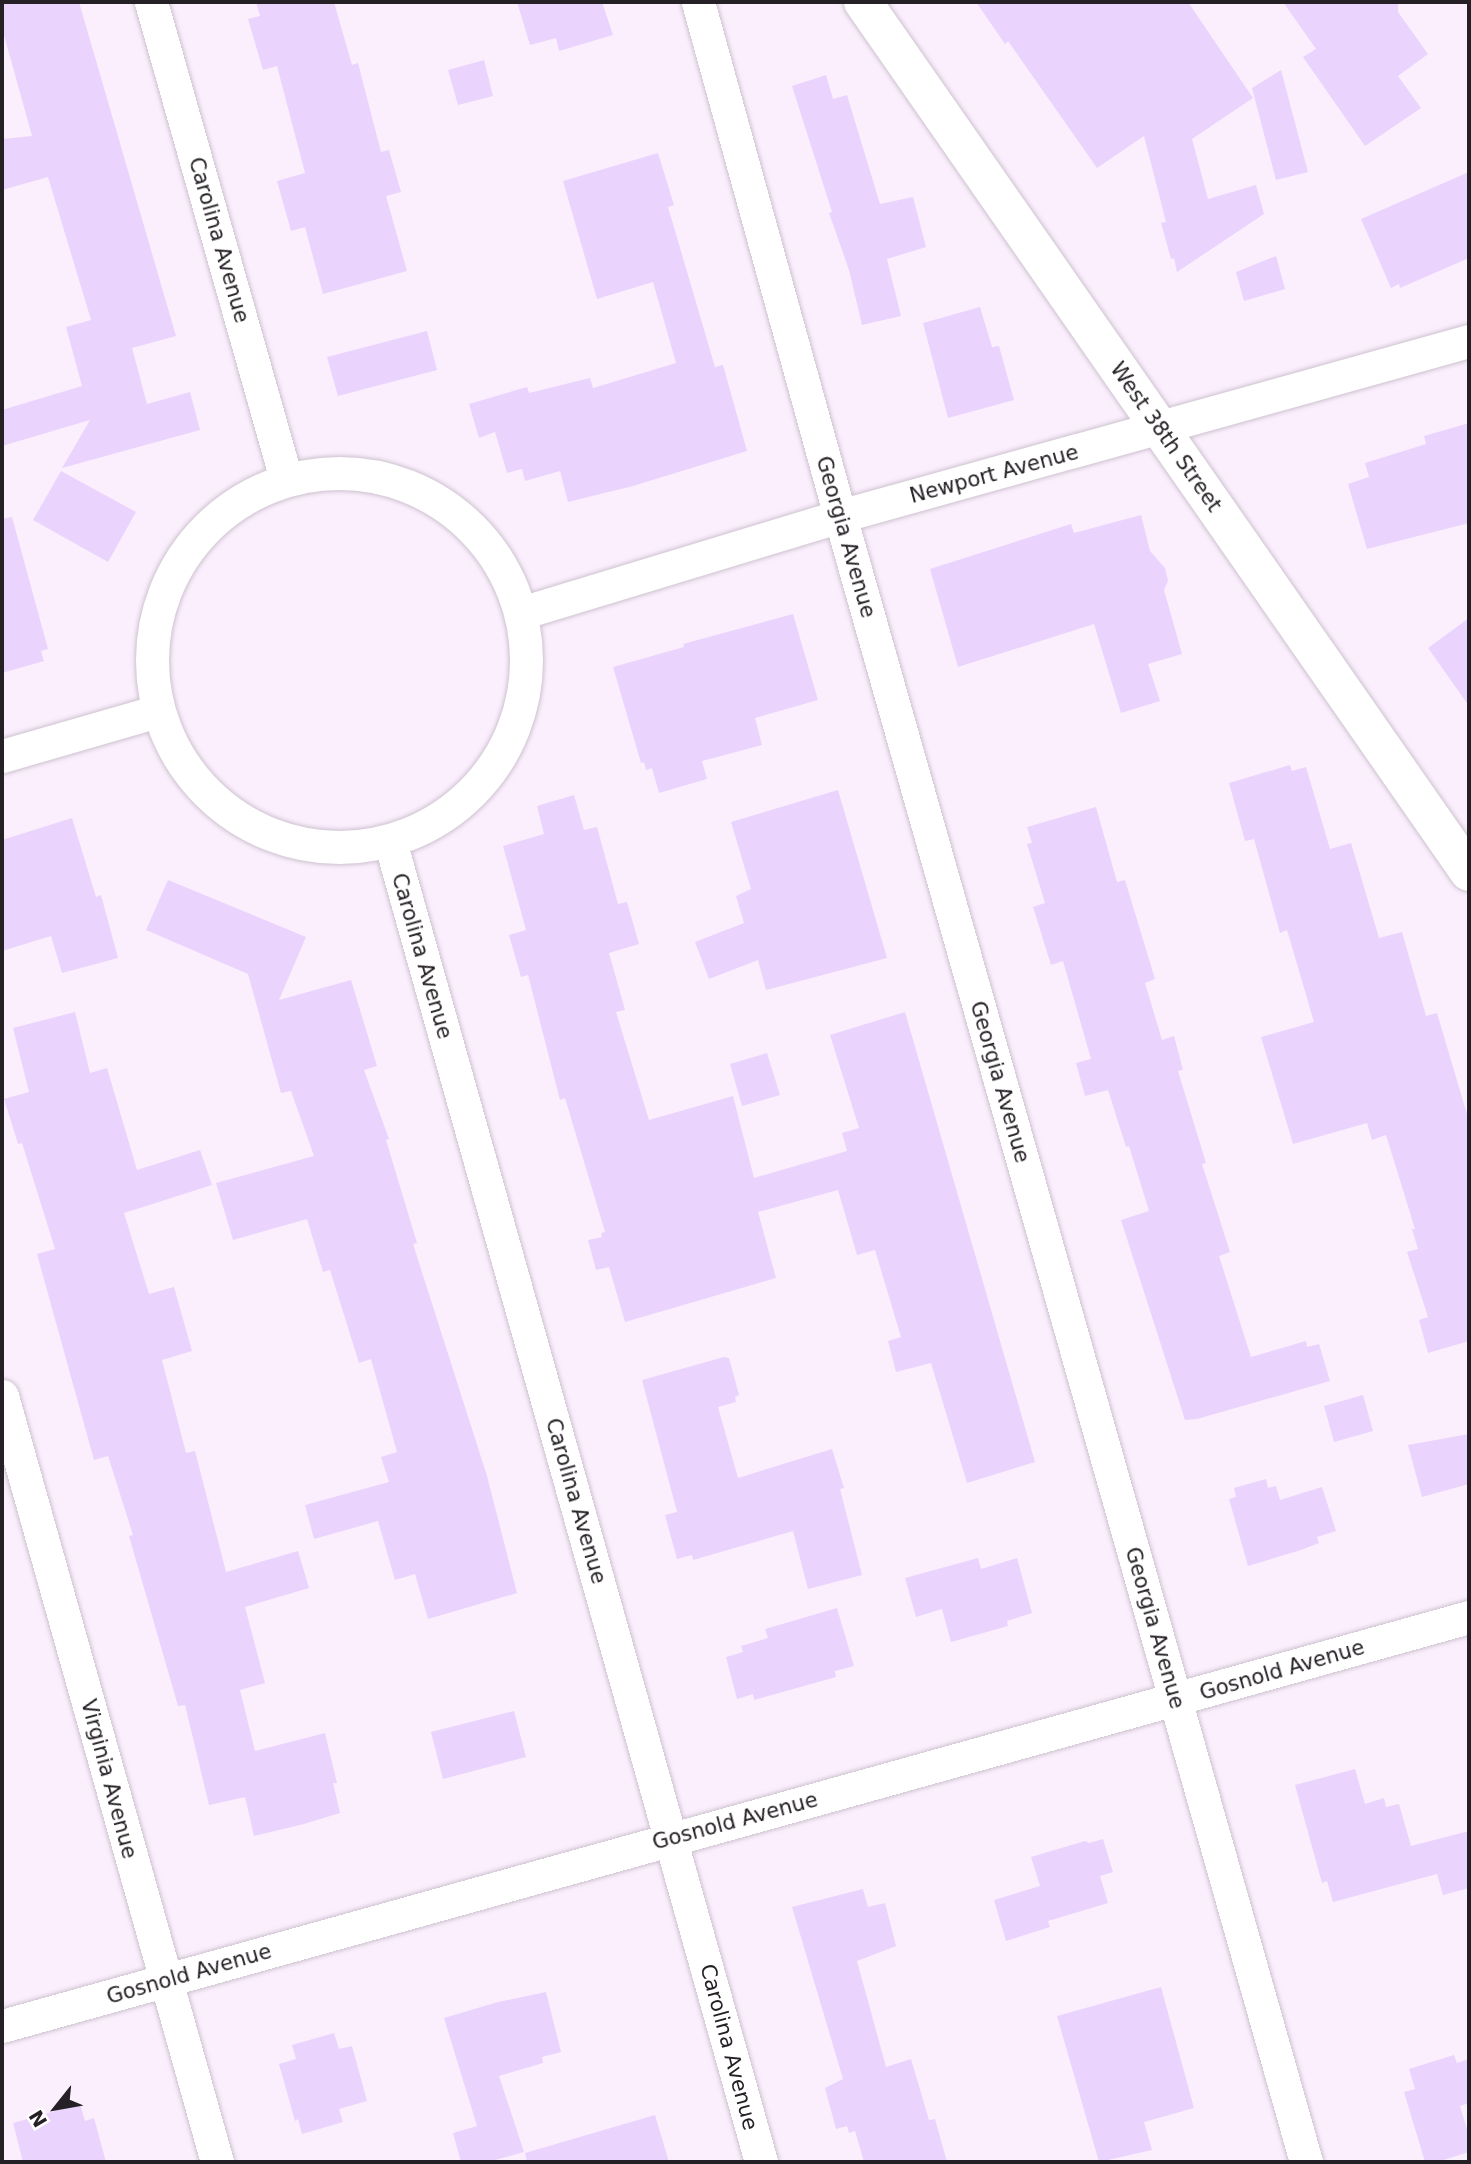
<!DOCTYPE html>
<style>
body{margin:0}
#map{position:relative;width:1471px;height:2164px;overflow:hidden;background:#fbeffd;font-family:"DejaVu Sans",sans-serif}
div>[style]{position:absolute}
.building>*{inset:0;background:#ead3fc}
.roads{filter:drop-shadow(0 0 2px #cec2d0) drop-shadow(0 0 2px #cec2d0)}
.minor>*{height:33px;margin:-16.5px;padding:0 16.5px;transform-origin:16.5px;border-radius:16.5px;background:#fff}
.minor>.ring{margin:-16.5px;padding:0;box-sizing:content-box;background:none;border:33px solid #fff;border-radius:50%}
.secondary>*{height:38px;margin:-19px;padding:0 19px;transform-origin:19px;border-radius:19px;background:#fff}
span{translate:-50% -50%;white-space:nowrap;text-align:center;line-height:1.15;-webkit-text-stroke:5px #fff;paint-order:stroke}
.street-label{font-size:21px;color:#252025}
.frame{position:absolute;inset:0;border:4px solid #252025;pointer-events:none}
.north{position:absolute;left:21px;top:2073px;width:70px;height:70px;-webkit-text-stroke:5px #fff;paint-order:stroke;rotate:239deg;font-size:19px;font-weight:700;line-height:28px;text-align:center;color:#252025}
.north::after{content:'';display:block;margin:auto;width:24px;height:32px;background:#252025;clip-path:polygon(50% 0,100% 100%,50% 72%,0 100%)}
</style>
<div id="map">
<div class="building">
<i style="clip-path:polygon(2px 2px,79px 2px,176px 336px,132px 348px,147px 404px,190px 392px,200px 430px,62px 468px,90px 420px,2px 446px,2px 410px,82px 386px,66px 327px,91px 320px,48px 177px,2px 190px,2px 139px,32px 136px,2px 28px)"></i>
<i style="clip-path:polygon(256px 2px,334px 2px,352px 65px,358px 63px,381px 152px,389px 150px,401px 192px,386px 196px,407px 271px,323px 294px,305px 227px,291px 231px,277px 181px,305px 173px,277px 66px,263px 70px,248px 19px,260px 16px)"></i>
<i style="clip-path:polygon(517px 2px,602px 2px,613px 35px,559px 51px,556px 38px,530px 45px)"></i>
<i style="clip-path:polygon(976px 2px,1188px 2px,1253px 98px,1192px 139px,1208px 199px,1256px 185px,1264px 214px,1177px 272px,1174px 258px,1171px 259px,1161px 223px,1166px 222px,1144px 136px,1097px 168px,1008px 41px,1005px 44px)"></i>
<i style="clip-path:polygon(1283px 2px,1398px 2px,1398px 12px,1428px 54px,1398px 76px,1421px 108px,1365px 146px,1303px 57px,1316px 49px)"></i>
<i style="clip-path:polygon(484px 60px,493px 96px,458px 105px,448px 70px)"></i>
<i style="clip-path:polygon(1281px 70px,1308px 172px,1276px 180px,1252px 88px)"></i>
<i style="clip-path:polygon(826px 75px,833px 99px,847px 95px,880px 204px,913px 197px,926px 247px,887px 259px,901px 316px,862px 325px,849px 270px,829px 213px,832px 212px,792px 86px)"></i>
<i style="clip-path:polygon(658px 153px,674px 205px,668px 207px,715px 367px,723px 365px,747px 451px,633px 486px,568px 502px,560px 471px,525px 481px,522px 469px,507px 473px,495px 432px,479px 438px,469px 404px,527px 387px,529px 393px,590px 378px,593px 388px,676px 363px,653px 282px,597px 299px,563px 181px)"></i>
<i style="clip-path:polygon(1469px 172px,1469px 258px,1400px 288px,1399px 284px,1391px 288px,1361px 219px)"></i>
<i style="clip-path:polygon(1276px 256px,1285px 289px,1244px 301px,1236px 272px)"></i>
<i style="clip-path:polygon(980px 307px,992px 347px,999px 346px,1014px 400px,948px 418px,923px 323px)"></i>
<i style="clip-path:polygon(427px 331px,437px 370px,338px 396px,327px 357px)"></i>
<i style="clip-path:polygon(1469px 423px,1469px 523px,1367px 549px,1348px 484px,1369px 477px,1365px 463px,1426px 444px,1424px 436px)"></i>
<i style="clip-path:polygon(61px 471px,136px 512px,108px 562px,33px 520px)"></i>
<i style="clip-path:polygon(1141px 515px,1150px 551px,1165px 568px,1168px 581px,1164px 590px,1182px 654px,1148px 664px,1160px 701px,1121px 713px,1094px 624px,958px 667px,930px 569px,1071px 524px,1074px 533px)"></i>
<i style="clip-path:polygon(12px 517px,48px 649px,41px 651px,44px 661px,2px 673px,2px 519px)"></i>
<i style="clip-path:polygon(793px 614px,818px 700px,755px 718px,762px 745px,702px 761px,707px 779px,659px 793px,652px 768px,646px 770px,644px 762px,641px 763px,613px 667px,684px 647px,683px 644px)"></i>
<i style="clip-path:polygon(1469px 618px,1469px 706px,1428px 648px)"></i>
<i style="clip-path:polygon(1290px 765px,1292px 771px,1306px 767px,1330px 849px,1351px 843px,1379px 938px,1402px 932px,1426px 1016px,1437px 1013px,1469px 1121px,1469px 1341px,1428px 1353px,1419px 1320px,1428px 1317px,1407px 1252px,1418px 1249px,1412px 1229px,1415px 1229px,1386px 1135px,1372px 1140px,1367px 1123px,1293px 1144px,1261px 1037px,1314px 1022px,1287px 930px,1280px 933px,1254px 839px,1245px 841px,1229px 783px)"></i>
<i style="clip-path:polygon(838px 790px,887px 958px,766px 990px,758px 960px,709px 979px,695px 942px,744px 923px,736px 896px,751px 889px,731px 822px)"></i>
<i style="clip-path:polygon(574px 795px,584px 830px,597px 827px,618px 904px,627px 902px,639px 944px,609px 953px,625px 1010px,616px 1012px,649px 1120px,733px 1096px,754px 1178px,847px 1151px,842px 1133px,859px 1128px,830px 1035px,905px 1012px,1035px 1462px,967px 1483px,931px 1363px,896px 1372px,888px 1341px,901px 1337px,875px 1250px,857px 1255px,838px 1190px,758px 1212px,776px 1278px,625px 1322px,609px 1267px,596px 1270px,588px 1240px,602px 1237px,601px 1233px,605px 1232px,565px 1098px,560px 1100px,528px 975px,521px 977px,509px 935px,526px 930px,503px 846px,544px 834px,537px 806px)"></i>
<i style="clip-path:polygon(1096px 807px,1117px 882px,1125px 880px,1155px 979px,1145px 983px,1162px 1040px,1174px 1036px,1183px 1070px,1178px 1071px,1206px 1163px,1202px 1164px,1230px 1252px,1219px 1256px,1251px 1357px,1306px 1341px,1307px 1347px,1319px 1344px,1330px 1381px,1197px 1419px,1185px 1420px,1121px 1220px,1149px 1211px,1129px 1146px,1126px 1147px,1108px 1090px,1085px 1096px,1076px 1063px,1091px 1059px,1063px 961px,1051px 965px,1033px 907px,1045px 903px,1027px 844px,1032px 843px,1027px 827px)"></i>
<i style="clip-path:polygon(72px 818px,96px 897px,101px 895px,118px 958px,62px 973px,51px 936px,2px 951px,2px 840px)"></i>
<i style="clip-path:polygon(168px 880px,306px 937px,279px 1000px,351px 980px,377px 1066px,364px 1070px,389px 1139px,386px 1140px,417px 1243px,413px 1244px,487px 1476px,517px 1593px,428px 1619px,415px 1574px,395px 1580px,378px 1521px,314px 1539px,305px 1505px,389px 1482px,381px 1457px,397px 1452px,371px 1359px,359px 1363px,330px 1270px,323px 1272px,307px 1219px,233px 1240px,216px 1183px,314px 1156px,291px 1091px,281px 1093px,248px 974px,146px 930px)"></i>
<i style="clip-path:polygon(75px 1012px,90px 1073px,107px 1068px,137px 1170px,200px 1150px,212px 1185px,124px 1213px,149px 1294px,174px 1287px,192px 1351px,162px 1360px,186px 1453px,195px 1451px,226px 1572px,298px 1551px,309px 1588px,245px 1607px,265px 1683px,240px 1690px,255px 1751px,325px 1733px,337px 1783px,333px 1783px,340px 1813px,304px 1824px,254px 1836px,245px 1797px,209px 1805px,185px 1705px,178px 1706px,129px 1536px,133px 1535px,108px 1456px,94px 1460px,37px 1254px,55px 1249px,22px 1143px,18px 1144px,4px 1099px,29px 1092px,13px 1028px)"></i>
<i style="clip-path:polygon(767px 1053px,780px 1095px,742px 1106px,730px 1064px)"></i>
<i style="clip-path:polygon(724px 1357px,729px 1358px,739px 1395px,735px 1397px,736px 1402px,718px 1407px,738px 1478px,832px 1449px,844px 1488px,840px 1489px,862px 1575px,808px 1589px,793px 1531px,693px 1560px,692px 1555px,677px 1559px,665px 1515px,677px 1512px,642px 1380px)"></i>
<i style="clip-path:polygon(1363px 1395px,1373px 1431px,1334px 1442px,1324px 1406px)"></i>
<i style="clip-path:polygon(1469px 1434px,1469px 1484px,1422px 1497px,1408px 1445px)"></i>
<i style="clip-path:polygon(1266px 1479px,1268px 1488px,1276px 1486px,1280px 1500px,1322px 1487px,1336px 1531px,1317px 1537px,1319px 1543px,1301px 1550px,1248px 1566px,1229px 1499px,1236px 1497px,1234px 1488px)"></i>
<i style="clip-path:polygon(978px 1558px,981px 1569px,1017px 1558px,1032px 1613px,1007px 1621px,1008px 1626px,951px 1642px,942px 1609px,916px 1617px,905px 1578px)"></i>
<i style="clip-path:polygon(837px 1608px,854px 1666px,835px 1671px,836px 1677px,754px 1700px,753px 1694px,737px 1699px,726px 1657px,743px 1652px,741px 1646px,768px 1638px,765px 1629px)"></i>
<i style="clip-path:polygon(514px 1711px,526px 1757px,443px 1779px,431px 1732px)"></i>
<i style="clip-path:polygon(1355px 1769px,1365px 1804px,1384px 1798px,1386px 1807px,1399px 1804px,1411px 1846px,1469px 1831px,1469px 1888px,1443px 1895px,1437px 1874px,1333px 1902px,1327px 1881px,1322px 1883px,1295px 1785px)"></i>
<i style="clip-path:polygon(1103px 1839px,1113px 1872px,1100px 1876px,1108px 1903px,1048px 1921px,1050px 1927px,1006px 1941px,994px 1900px,1040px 1886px,1031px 1857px,1085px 1841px,1089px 1843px)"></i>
<i style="clip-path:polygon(863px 1889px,868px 1907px,885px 1903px,896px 1946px,857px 1961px,886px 2067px,911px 2059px,929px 2120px,935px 2119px,947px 2162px,864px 2162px,855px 2131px,849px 2133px,847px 2126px,836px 2129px,825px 2088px,843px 2079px,792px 1907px)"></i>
<i style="clip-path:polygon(1161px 1987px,1194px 2108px,1144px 2122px,1152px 2150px,1099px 2162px,1057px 2016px)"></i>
<i style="clip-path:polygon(546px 1992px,561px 2052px,542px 2057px,543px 2063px,499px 2076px,524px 2152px,488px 2162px,461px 2162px,453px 2133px,477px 2126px,444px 2018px,498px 2002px)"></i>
<i style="clip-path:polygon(334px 2033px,339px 2049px,352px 2046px,367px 2101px,339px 2109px,343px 2122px,302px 2134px,298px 2119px,295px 2121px,279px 2064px,296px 2059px,292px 2045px)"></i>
<i style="clip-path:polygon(1454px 2055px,1457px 2063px,1469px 2059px,1469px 2103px,1460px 2106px,1469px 2136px,1469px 2152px,1437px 2162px,1425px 2162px,1404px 2092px,1415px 2089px,1409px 2069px)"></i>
<i style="clip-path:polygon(80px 2104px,85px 2121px,94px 2118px,106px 2162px,23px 2162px,13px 2123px)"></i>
<i style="clip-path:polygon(655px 2115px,669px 2162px,527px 2162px,525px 2153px)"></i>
</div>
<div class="roads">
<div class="minor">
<i style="left:151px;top:2px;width:496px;rotate:74.2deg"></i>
<i style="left:698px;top:2px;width:533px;rotate:74.56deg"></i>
<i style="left:840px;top:516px;width:1711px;rotate:74.19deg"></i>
<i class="ring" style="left:152px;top:473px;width:341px;height:341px"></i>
<i style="left:521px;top:613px;width:333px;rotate:-16.9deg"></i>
<i style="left:840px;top:516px;width:653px;rotate:-15.55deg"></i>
<i style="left:2px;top:756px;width:162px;rotate:-16.1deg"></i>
<i style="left:390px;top:841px;width:1372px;rotate:74.31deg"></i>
<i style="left:2px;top:1396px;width:796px;rotate:74.32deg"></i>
<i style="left:2px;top:2026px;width:1523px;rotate:-15.58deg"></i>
</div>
<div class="secondary">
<i style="left:863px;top:2px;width:1060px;rotate:55.14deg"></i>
</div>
</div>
<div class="street-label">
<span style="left:219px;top:240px;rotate:74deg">Carolina Avenue</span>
<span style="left:1166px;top:437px;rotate:55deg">West 38th Street</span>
<span style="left:994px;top:474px;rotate:-15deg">Newport Avenue</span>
<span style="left:846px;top:537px;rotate:74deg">Georgia Avenue</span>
<span style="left:422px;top:956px;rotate:74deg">Carolina Avenue</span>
<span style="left:1000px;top:1082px;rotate:74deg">Georgia Avenue</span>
<span style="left:576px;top:1501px;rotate:74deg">Carolina Avenue</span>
<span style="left:1155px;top:1628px;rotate:74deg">Georgia Avenue</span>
<span style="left:1282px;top:1670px;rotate:-16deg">Gosnold Avenue</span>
<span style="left:109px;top:1779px;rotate:75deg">Virginia Avenue</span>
<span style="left:735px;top:1821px;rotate:-15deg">Gosnold Avenue</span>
<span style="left:189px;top:1974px;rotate:-16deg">Gosnold Avenue</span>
<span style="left:729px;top:2047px;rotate:75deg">Carolina Avenue</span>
</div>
<div class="frame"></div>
<div class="north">N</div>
</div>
